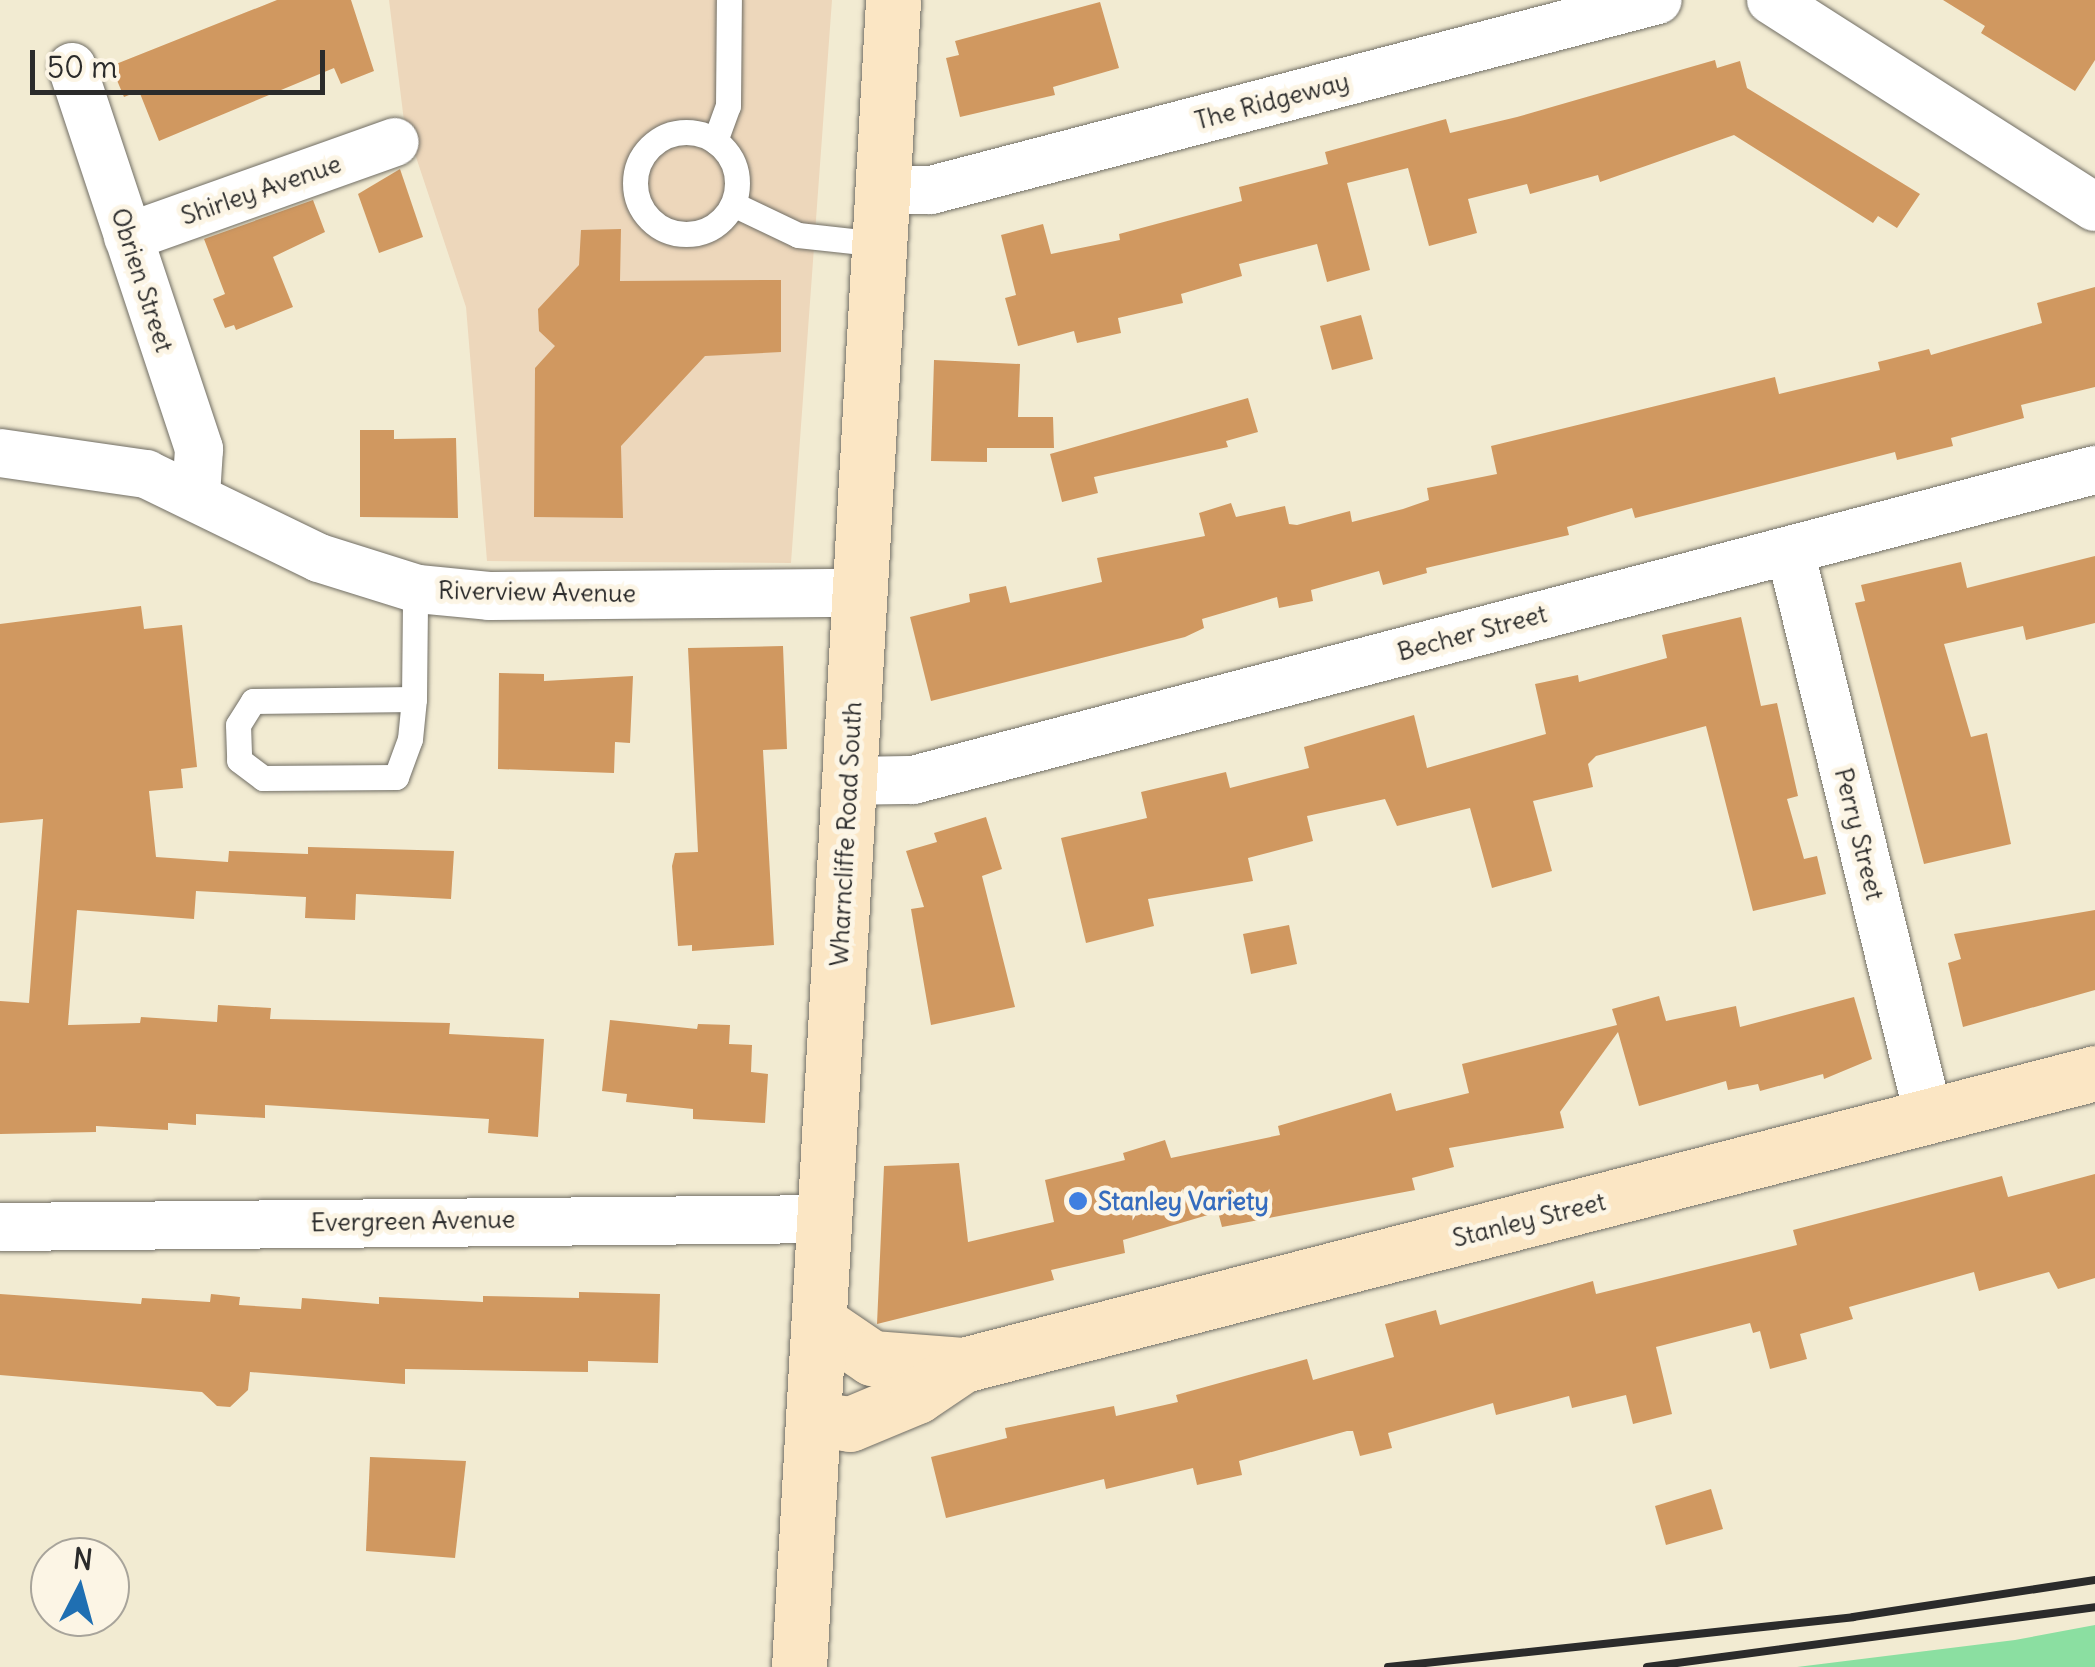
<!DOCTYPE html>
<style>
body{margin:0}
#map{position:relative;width:2095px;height:1667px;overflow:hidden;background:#f2ebd2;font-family:Delius,sans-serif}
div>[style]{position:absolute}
.built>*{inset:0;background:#edd7bb}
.green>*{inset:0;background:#8bdfa1}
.building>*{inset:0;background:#d09860}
.roads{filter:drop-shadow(0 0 2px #716e65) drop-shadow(0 0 2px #716e65)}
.service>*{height:25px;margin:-12.5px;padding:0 12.5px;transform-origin:12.5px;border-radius:12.5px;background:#fff}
.service>.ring{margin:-12.5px;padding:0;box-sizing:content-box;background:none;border:25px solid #fff;border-radius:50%}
.minor>*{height:48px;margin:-24px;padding:0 24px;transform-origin:24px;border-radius:24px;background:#fff}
.secondary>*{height:55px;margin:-27.5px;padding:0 27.5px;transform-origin:27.5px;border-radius:27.5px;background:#fbe6c4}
.rail>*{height:8px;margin:-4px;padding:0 4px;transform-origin:4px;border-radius:4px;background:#2b2b2b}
.dots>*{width:28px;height:28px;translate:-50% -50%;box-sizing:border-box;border:5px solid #fcf5e5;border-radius:50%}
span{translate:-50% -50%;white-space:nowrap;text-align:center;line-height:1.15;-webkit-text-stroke:10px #fcf5e5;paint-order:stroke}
.street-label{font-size:25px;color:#2b2b2b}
.shop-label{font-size:25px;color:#366cbe;font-weight:700}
.left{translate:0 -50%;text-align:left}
.north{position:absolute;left:30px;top:1537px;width:100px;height:100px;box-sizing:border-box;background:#fcf5e5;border:2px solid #a8a49b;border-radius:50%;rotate:6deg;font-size:28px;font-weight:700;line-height:40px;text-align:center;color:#2b2b2b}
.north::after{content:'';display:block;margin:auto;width:35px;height:45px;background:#1f6fb2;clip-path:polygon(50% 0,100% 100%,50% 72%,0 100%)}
.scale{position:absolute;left:30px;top:50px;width:295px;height:45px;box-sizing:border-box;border:5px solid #2b2b2b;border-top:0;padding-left:12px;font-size:30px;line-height:35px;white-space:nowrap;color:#2b2b2b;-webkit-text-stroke:8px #fcf5e5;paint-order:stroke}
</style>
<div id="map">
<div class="built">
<i style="clip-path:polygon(389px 0,832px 0,791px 563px,487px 561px,466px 307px,404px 121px)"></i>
</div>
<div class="green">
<i style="clip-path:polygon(2095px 1625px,2095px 1667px,1797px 1667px,2015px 1640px)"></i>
</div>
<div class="building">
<i style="clip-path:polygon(277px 0,351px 0,374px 71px,341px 84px,334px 68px,159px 141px,139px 91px,124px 97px,111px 66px)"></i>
<i style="clip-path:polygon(1943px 0,2095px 0,2095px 60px,2075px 91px,1981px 33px,1985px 26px)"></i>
<i style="clip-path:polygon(1100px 2px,1119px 68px,1053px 87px,1055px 95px,960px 117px,946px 58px,959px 55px,955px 41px)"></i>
<i style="clip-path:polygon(1715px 60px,1717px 68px,1740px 61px,1747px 88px,1920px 194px,1897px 228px,1878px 216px,1873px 223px,1734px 135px,1600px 182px,1598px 175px,1530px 194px,1527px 184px,1468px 199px,1477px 233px,1429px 246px,1408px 168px,1347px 183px,1370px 270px,1327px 282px,1317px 244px,1239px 264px,1242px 276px,1181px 294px,1183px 303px,1118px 318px,1121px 333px,1077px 343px,1074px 331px,1018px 346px,1005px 298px,1016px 295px,1001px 235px,1043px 224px,1051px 254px,1120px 240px,1119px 234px,1242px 201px,1239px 187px,1328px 164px,1325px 152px,1446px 119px,1450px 133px,1517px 117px)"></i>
<i style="clip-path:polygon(400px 169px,423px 237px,379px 253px,358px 194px)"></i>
<i style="clip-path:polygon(313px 200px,325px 232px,273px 257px,293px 307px,236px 330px,234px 325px,225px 328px,213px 299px,225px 294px,204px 239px)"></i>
<i style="clip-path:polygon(621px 229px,620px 281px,781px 280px,781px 352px,705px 356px,621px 446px,623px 518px,534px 517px,535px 368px,555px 346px,539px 331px,538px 309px,579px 265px,581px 230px)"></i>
<i style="clip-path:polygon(2095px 287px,2095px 387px,2021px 405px,2024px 418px,1951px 438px,1953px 446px,1897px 460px,1895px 452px,1635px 518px,1632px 508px,1567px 527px,1569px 535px,1426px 568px,1427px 573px,1383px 585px,1379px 571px,1311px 590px,1313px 601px,1279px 608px,1277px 597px,1202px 619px,1204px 628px,1185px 637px,931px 701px,910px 617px,970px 602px,969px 594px,1006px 586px,1010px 603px,1102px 582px,1097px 558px,1205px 536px,1199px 513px,1231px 503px,1236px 517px,1285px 506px,1289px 524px,1297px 525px,1350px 511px,1352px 522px,1403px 509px,1429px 500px,1427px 488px,1497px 474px,1491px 446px,1775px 377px,1779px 394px,1880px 370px,1878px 362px,1929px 349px,1931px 355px,2042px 323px,2037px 303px)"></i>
<i style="clip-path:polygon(1361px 315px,1373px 359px,1332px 370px,1320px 326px)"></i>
<i style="clip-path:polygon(934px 360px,1020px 364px,1018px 417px,1053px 417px,1054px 448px,987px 448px,987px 462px,931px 461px)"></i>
<i style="clip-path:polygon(1248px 398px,1258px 432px,1226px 441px,1228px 447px,1094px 477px,1098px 493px,1062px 502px,1050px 454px)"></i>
<i style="clip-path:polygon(360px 430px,394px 430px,394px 439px,456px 438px,458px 518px,360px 517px)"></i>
<i style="clip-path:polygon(2095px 556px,2095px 623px,2026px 640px,2023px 626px,1944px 644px,1971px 737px,1987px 733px,2011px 844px,1924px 864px,1855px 603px,1865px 601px,1861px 585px,1961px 562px,1967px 588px)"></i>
<i style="clip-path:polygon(141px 606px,144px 629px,182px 625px,197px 767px,181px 769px,183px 788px,149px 791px,156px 857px,228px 862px,229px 851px,308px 854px,308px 847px,454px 851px,451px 899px,356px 894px,355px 920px,305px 918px,306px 897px,196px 891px,194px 919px,77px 910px,68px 1025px,140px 1023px,141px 1017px,217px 1022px,218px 1005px,271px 1008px,270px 1019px,450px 1023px,449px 1034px,544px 1039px,538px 1137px,488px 1133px,489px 1119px,265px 1105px,265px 1118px,196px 1114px,196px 1125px,168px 1123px,168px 1130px,96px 1126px,96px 1132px,0 1134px,0 1001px,29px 1003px,43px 819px,0 823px,0 624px)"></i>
<i style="clip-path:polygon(1741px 617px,1761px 706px,1777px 703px,1798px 796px,1787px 799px,1804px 859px,1817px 856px,1826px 894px,1753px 911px,1706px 726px,1596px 756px,1588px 764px,1593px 787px,1533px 801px,1552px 871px,1492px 888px,1470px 808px,1397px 826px,1385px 799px,1307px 816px,1313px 841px,1248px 858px,1253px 881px,1148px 899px,1154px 926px,1086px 943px,1061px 838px,1147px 818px,1141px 792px,1226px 772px,1230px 788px,1309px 768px,1304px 747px,1414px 715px,1427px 768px,1546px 734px,1535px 684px,1578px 675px,1579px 682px,1667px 658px,1662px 635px)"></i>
<i style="clip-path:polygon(783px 646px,787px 749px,763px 750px,774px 945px,692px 951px,692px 945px,678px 946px,672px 866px,675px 853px,698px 852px,688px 648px)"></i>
<i style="clip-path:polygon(499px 673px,544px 674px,544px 681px,633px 676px,630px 743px,615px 742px,614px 773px,498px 769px)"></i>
<i style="clip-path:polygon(986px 817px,1002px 869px,982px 876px,1015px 1007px,931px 1025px,911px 909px,924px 907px,906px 851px,937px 842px,934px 833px)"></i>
<i style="clip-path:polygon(2095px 910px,2095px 990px,1963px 1027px,1948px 963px,1961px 959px,1954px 934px)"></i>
<i style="clip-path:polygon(1289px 925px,1297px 964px,1251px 974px,1243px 934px)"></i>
<i style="clip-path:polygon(1659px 996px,1666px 1021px,1736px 1006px,1740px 1027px,1854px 997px,1872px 1059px,1824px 1079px,1823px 1074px,1760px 1091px,1758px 1084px,1728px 1090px,1726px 1081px,1639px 1106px,1618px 1032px,1560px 1112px,1564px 1128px,1449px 1148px,1454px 1167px,1412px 1178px,1415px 1190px,1222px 1227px,1218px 1212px,1123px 1240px,1125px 1253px,1051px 1270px,1054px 1280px,877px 1324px,884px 1166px,959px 1163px,968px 1242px,1054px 1222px,1045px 1180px,1125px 1160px,1123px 1153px,1165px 1140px,1171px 1158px,1280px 1135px,1278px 1126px,1391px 1093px,1396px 1111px,1469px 1093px,1462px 1064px,1617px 1025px,1612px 1009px)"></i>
<i style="clip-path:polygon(610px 1020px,697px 1029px,698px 1024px,730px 1025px,729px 1044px,752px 1045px,751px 1072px,768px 1074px,765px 1123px,693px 1119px,693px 1109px,626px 1102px,627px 1094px,602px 1091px)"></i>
<i style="clip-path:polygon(2095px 1174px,2095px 1278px,2058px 1289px,2049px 1272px,1979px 1291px,1974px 1272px,1849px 1307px,1853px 1319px,1800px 1334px,1807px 1359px,1770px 1369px,1760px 1331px,1753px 1333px,1750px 1323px,1656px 1347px,1672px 1414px,1633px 1424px,1626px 1395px,1572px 1408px,1569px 1396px,1496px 1415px,1493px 1403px,1388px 1433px,1392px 1448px,1360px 1456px,1353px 1431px,1347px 1431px,1239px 1461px,1242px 1475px,1197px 1485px,1193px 1468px,1106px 1489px,1104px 1479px,946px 1518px,931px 1457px,1007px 1438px,1005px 1428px,1114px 1406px,1116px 1416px,1178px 1402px,1176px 1395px,1307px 1359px,1313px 1380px,1394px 1357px,1385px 1324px,1436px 1310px,1440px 1325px,1593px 1281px,1596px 1294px,1797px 1245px,1793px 1230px,2002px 1176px,2008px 1197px)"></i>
<i style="clip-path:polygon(579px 1292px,660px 1294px,658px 1363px,588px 1361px,588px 1372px,405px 1369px,405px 1384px,250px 1372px,248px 1390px,230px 1407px,217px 1406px,202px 1392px,0 1375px,0 1294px,141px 1304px,142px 1298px,210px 1302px,211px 1294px,240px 1297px,239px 1305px,301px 1309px,302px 1298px,379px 1304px,379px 1297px,483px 1302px,483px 1296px,579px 1298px)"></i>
<i style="clip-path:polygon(370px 1457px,466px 1461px,455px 1558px,366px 1551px)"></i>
<i style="clip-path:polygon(1711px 1489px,1723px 1529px,1666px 1545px,1655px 1506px)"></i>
</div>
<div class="roads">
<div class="service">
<i class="ring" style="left:635px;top:132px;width:77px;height:77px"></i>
<i style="left:715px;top:141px;width:37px;rotate:-70deg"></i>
<i style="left:728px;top:106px;width:106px;rotate:-89.5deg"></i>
<i style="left:733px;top:204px;width:72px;rotate:25.5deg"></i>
<i style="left:798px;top:235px;width:81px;rotate:6.3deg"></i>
<i style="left:414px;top:699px;width:161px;rotate:179.3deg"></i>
<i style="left:253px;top:701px;width:28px;rotate:122deg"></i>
<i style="left:238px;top:725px;width:35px;rotate:88deg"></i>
<i style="left:239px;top:760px;width:30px;rotate:37deg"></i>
<i style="left:263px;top:778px;width:133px;rotate:-0.4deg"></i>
<i style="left:396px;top:777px;width:40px;rotate:-69.8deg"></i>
<i style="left:410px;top:739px;width:40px;rotate:-84.3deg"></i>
<i style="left:414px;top:699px;width:93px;rotate:-89.4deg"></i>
<i style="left:415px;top:606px;width:17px;rotate:-80deg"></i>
</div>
<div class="minor">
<i style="left:1771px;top:0;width:384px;rotate:32.6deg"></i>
<i style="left:72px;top:67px;width:403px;rotate:71.6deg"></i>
<i style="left:199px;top:449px;width:46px;rotate:93.7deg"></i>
<i style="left:883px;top:190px;width:48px"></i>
<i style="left:931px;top:190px;width:751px;rotate:-14.65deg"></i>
<i style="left:128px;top:237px;width:283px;rotate:-19.6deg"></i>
<i style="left:0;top:453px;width:148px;rotate:8.2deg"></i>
<i style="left:146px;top:474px;width:192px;rotate:25.9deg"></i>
<i style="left:319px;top:558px;width:104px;rotate:17.4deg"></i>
<i style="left:418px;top:589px;width:71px;rotate:5.6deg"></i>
<i style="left:489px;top:596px;width:371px;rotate:-0.5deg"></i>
<i style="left:1790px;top:550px;width:585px;rotate:76.25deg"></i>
<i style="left:847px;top:781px;width:66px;rotate:-0.9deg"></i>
<i style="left:913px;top:780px;width:1222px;rotate:-14.7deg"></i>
<i style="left:0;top:1227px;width:826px;rotate:-0.55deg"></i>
</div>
<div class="secondary">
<i style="left:819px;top:1322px;width:64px;rotate:34.2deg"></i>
<i style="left:872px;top:1358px;width:91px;rotate:4.4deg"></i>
<i style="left:963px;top:1365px;width:1169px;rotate:-14.46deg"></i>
<i style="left:815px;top:1419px;width:35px;rotate:8deg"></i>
<i style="left:850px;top:1424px;width:73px;rotate:-22.7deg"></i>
<i style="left:917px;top:1396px;width:55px;rotate:-34deg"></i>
<i style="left:799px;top:1667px;width:1670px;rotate:-86.77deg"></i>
</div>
</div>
<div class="rail">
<i style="left:1388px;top:1667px;width:468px;rotate:-6.1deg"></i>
<i style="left:1853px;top:1617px;width:245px;rotate:-8.7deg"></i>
<i style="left:1647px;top:1667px;width:452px;rotate:-7.6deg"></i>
</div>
<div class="dots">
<i style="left:1078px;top:1201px;background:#3f7fe0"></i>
</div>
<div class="street-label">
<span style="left:1272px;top:101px;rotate:-15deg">The Ridgeway</span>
<span style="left:261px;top:190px;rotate:-19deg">Shirley Avenue</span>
<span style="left:142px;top:280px;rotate:72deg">Obrien Street</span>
<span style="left:537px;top:592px;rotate:1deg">Riverview Avenue</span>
<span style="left:1472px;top:633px;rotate:-15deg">Becher Street</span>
<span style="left:846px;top:834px;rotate:-87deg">Wharncliffe Road South</span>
<span style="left:1859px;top:834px;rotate:76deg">Perry Street</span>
<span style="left:1529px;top:1220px;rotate:-14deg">Stanley Street</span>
<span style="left:413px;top:1221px;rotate:-1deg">Evergreen Avenue</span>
</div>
<div class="shop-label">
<span class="left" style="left:1098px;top:1201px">Stanley Variety</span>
</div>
<div class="north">N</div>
<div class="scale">50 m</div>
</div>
